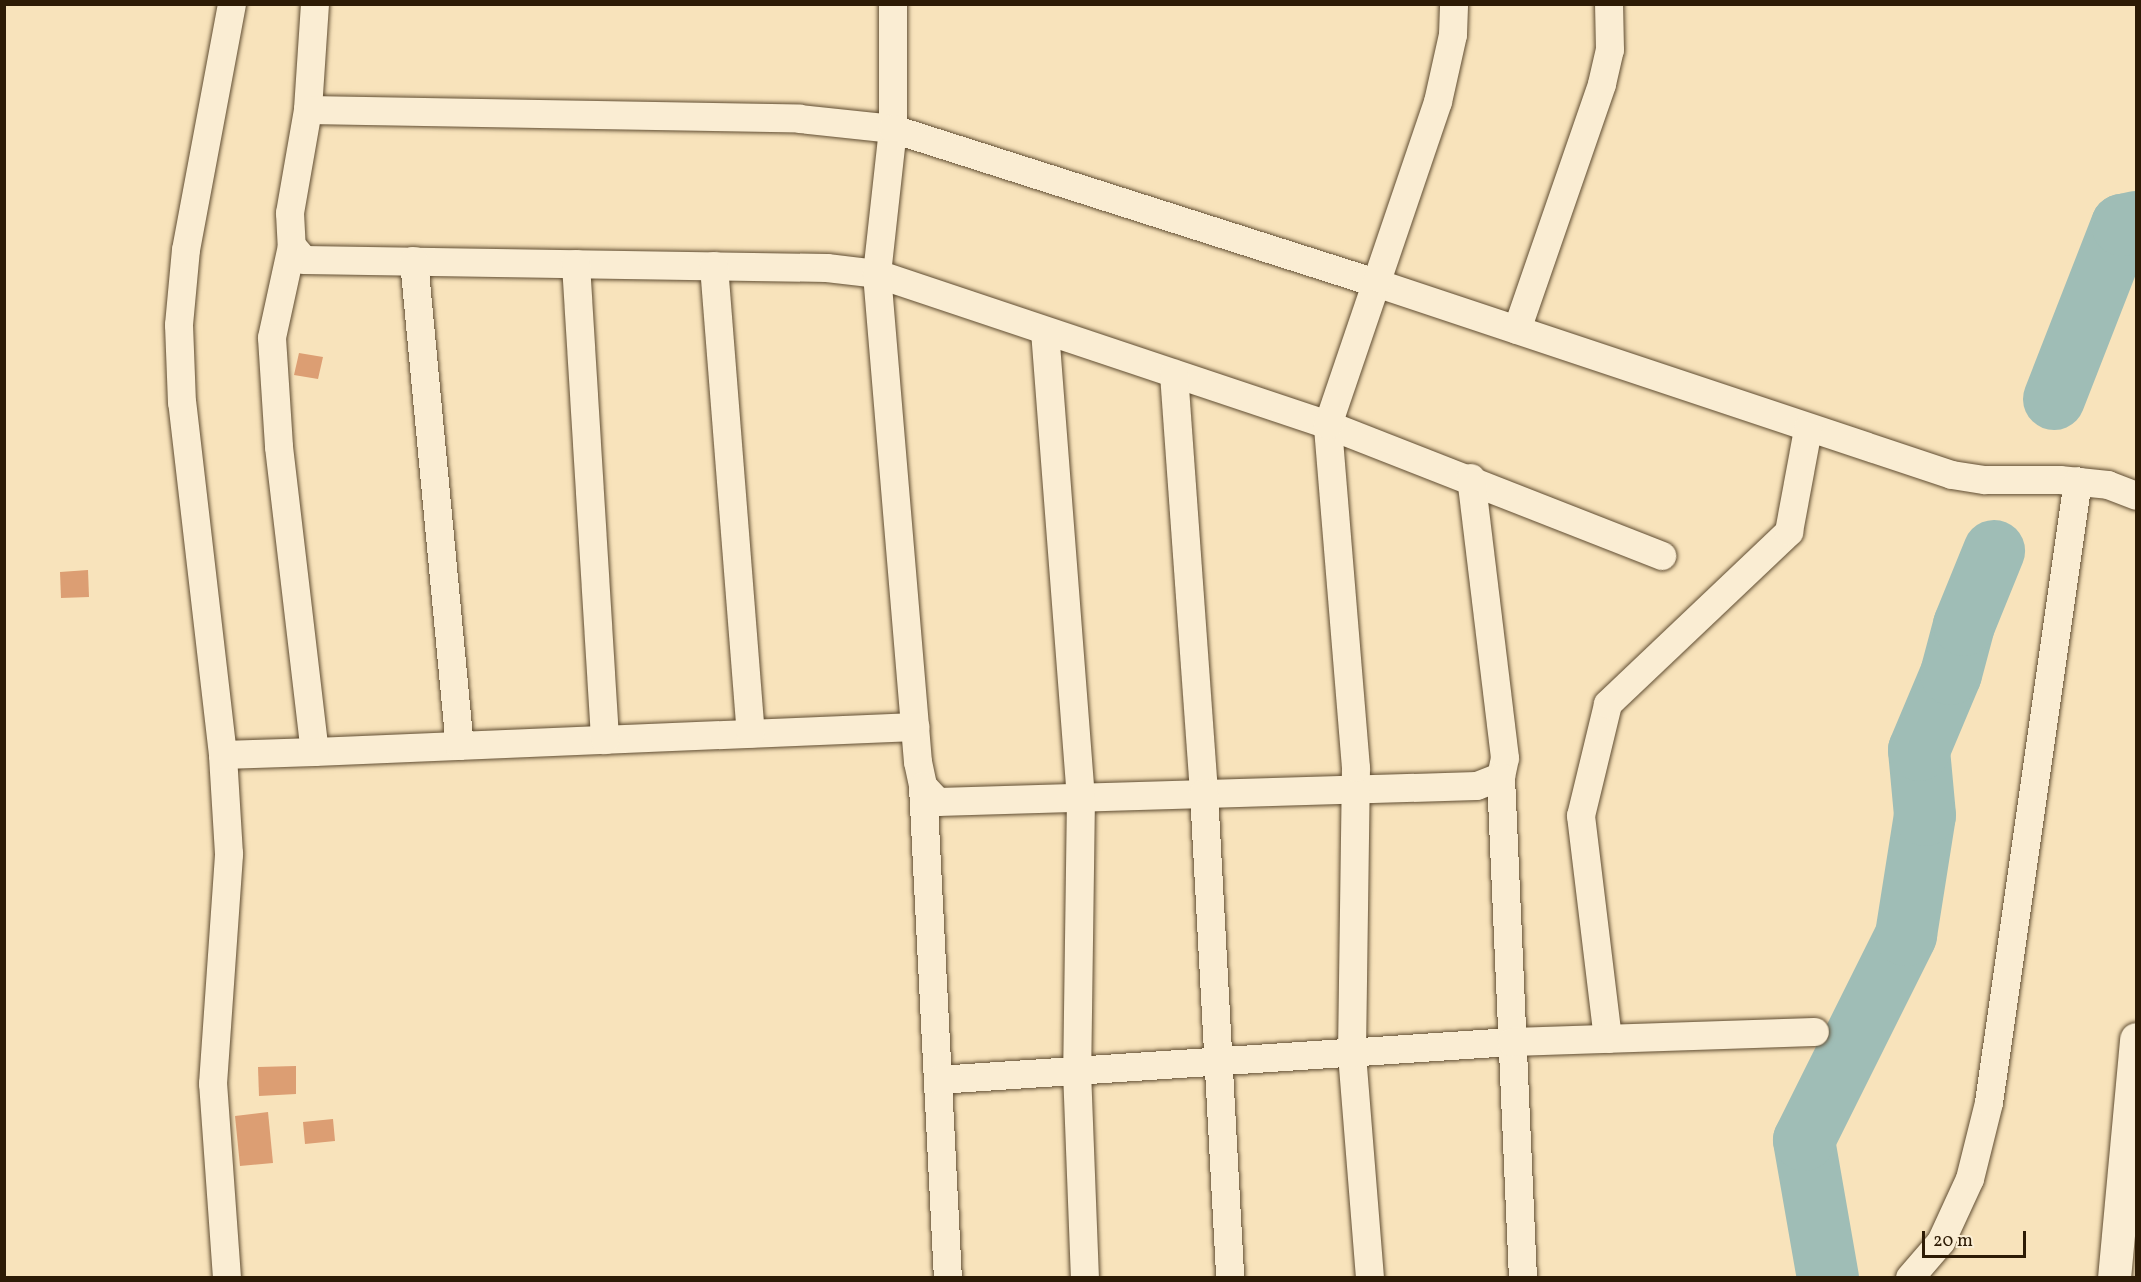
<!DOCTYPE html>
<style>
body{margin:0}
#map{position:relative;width:2141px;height:1282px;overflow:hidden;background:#f8e3bb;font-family:Vollkorn,serif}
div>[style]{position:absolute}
.river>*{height:62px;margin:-31px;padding:0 31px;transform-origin:31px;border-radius:31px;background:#9fbdb6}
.building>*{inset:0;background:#dc9e73}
.roads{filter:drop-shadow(0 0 2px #604d32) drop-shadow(0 0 2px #604d32)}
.minor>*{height:28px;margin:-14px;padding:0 14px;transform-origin:14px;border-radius:14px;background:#faedd3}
.secondary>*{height:33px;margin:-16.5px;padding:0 16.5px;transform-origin:16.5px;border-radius:16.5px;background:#faedd3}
span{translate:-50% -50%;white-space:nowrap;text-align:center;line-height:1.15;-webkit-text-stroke:6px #faedd3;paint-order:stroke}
.frame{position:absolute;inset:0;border:6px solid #2d1b05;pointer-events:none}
.scale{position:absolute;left:1922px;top:1231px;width:104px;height:27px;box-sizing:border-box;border:3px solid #2d1b05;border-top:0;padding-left:8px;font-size:18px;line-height:21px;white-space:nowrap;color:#2d1b05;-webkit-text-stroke:4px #faedd3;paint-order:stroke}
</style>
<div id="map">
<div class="river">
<i style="left:2054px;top:399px;width:187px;rotate:-68.7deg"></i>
<i style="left:2122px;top:225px;width:14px;rotate:-12deg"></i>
<i style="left:1828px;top:1278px;width:140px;rotate:-99.9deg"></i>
<i style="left:1804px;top:1140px;width:229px;rotate:-63.5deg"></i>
<i style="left:1906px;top:935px;width:121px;rotate:-81deg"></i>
<i style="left:1925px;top:815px;width:65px;rotate:-95.3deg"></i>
<i style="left:1919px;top:750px;width:82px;rotate:-67.2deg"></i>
<i style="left:1951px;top:674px;width:51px;rotate:-75.1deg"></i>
<i style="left:1964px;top:625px;width:80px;rotate:-67.9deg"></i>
</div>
<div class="building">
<i style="clip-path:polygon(299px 353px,323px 357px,318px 379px,294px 375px)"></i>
<i style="clip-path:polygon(88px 570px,89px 597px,61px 598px,60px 572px)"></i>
<i style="clip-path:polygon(296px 1066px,296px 1094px,259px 1096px,258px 1067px)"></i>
<i style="clip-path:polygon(268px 1112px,273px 1163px,240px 1166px,235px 1116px)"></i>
<i style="clip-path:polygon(333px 1119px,335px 1141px,305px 1144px,303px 1122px)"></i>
</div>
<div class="roads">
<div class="minor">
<i style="left:315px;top:4px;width:106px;rotate:93.8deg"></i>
<i style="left:308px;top:110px;width:105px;rotate:99.9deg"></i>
<i style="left:290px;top:213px;width:33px;rotate:87deg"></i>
<i style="left:292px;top:246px;width:18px;rotate:49deg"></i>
<i style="left:304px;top:260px;width:523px;rotate:0.88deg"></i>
<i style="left:827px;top:268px;width:50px;rotate:6.8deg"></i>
<i style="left:877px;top:274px;width:476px;rotate:18.5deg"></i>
<i style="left:1328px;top:425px;width:359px;rotate:21.4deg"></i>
<i style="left:893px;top:4px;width:125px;rotate:90deg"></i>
<i style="left:893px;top:129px;width:146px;rotate:96.3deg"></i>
<i style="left:877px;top:274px;width:490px;rotate:85.2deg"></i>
<i style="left:918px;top:762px;width:25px;rotate:78deg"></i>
<i style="left:923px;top:786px;width:22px;rotate:47deg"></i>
<i style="left:938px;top:802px;width:539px;rotate:-1.7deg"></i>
<i style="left:1477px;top:786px;width:26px;rotate:-21deg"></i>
<i style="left:1501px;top:777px;width:19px;rotate:-78deg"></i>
<i style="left:1505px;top:758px;width:282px;rotate:-96.9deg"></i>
<i style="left:308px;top:110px;width:492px;rotate:1deg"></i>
<i style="left:800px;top:119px;width:94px;rotate:6.1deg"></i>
<i style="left:893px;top:129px;width:510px;rotate:17.69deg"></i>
<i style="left:1379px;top:284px;width:604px;rotate:18.43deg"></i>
<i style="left:1952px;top:475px;width:33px;rotate:9deg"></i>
<i style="left:1985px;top:480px;width:75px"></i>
<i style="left:2060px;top:480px;width:48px;rotate:5.9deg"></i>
<i style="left:2108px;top:485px;width:30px;rotate:21deg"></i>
<i style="left:292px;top:246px;width:94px;rotate:102.3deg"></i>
<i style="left:272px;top:338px;width:109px;rotate:86.3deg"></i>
<i style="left:279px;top:447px;width:307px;rotate:83.3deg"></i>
<i style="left:315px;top:752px;width:601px;rotate:-2.39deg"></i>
<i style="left:414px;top:261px;width:487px;rotate:84.6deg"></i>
<i style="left:576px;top:264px;width:477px;rotate:86.5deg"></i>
<i style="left:714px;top:266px;width:469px;rotate:85.5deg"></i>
<i style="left:1517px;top:330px;width:260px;rotate:-70.9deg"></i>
<i style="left:1602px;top:84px;width:35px;rotate:-77deg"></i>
<i style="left:1610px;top:50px;width:46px;rotate:-91.2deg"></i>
<i style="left:1045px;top:331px;width:467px;rotate:85.6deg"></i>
<i style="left:1081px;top:797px;width:274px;rotate:90.8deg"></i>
<i style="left:1077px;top:1071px;width:207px;rotate:87.8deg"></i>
<i style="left:1174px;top:374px;width:420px;rotate:85.9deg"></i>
<i style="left:1204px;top:793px;width:486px;rotate:86.9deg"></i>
<i style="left:223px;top:755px;width:92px;rotate:-1.9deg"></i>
<i style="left:1501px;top:777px;width:501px;rotate:87.49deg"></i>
<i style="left:923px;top:786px;width:493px;rotate:87.1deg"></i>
<i style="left:1608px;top:1039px;width:225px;rotate:-96.9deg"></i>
<i style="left:1581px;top:816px;width:115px;rotate:-76.4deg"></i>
<i style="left:1608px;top:704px;width:250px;rotate:-43.5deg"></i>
<i style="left:1789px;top:532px;width:105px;rotate:-79.5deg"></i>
<i style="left:938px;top:1080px;width:575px;rotate:-3.79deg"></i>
<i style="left:1512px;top:1042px;width:303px;rotate:-1.9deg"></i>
<i style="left:227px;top:1278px;width:195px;rotate:-94.1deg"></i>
<i style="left:213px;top:1084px;width:231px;rotate:-86deg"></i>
<i style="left:229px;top:854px;width:99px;rotate:-93.5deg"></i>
<i style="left:223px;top:755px;width:354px;rotate:-96.6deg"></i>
<i style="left:182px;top:403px;width:78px;rotate:-92.2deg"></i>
<i style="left:179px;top:325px;width:75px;rotate:-84.7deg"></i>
<i style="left:186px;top:250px;width:250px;rotate:-79.4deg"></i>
<i style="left:1370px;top:1278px;width:226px;rotate:-94.6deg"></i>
<i style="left:1352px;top:1053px;width:285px;rotate:-89.2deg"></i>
<i style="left:1356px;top:768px;width:344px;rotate:-94.7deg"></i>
<i style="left:1328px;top:425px;width:341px;rotate:-71.2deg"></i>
<i style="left:1438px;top:102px;width:69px;rotate:-77.4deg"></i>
<i style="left:1453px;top:35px;width:31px;rotate:-88deg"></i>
<i style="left:1910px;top:1278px;width:48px;rotate:-49.3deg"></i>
<i style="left:1941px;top:1242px;width:69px;rotate:-65.3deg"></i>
<i style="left:1970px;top:1179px;width:78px;rotate:-76deg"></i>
<i style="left:1989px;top:1103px;width:628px;rotate:-81.86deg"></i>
</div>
<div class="secondary">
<i style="left:2114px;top:1278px;width:240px;rotate:-84.7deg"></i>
</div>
</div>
<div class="frame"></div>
<div class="scale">20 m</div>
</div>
